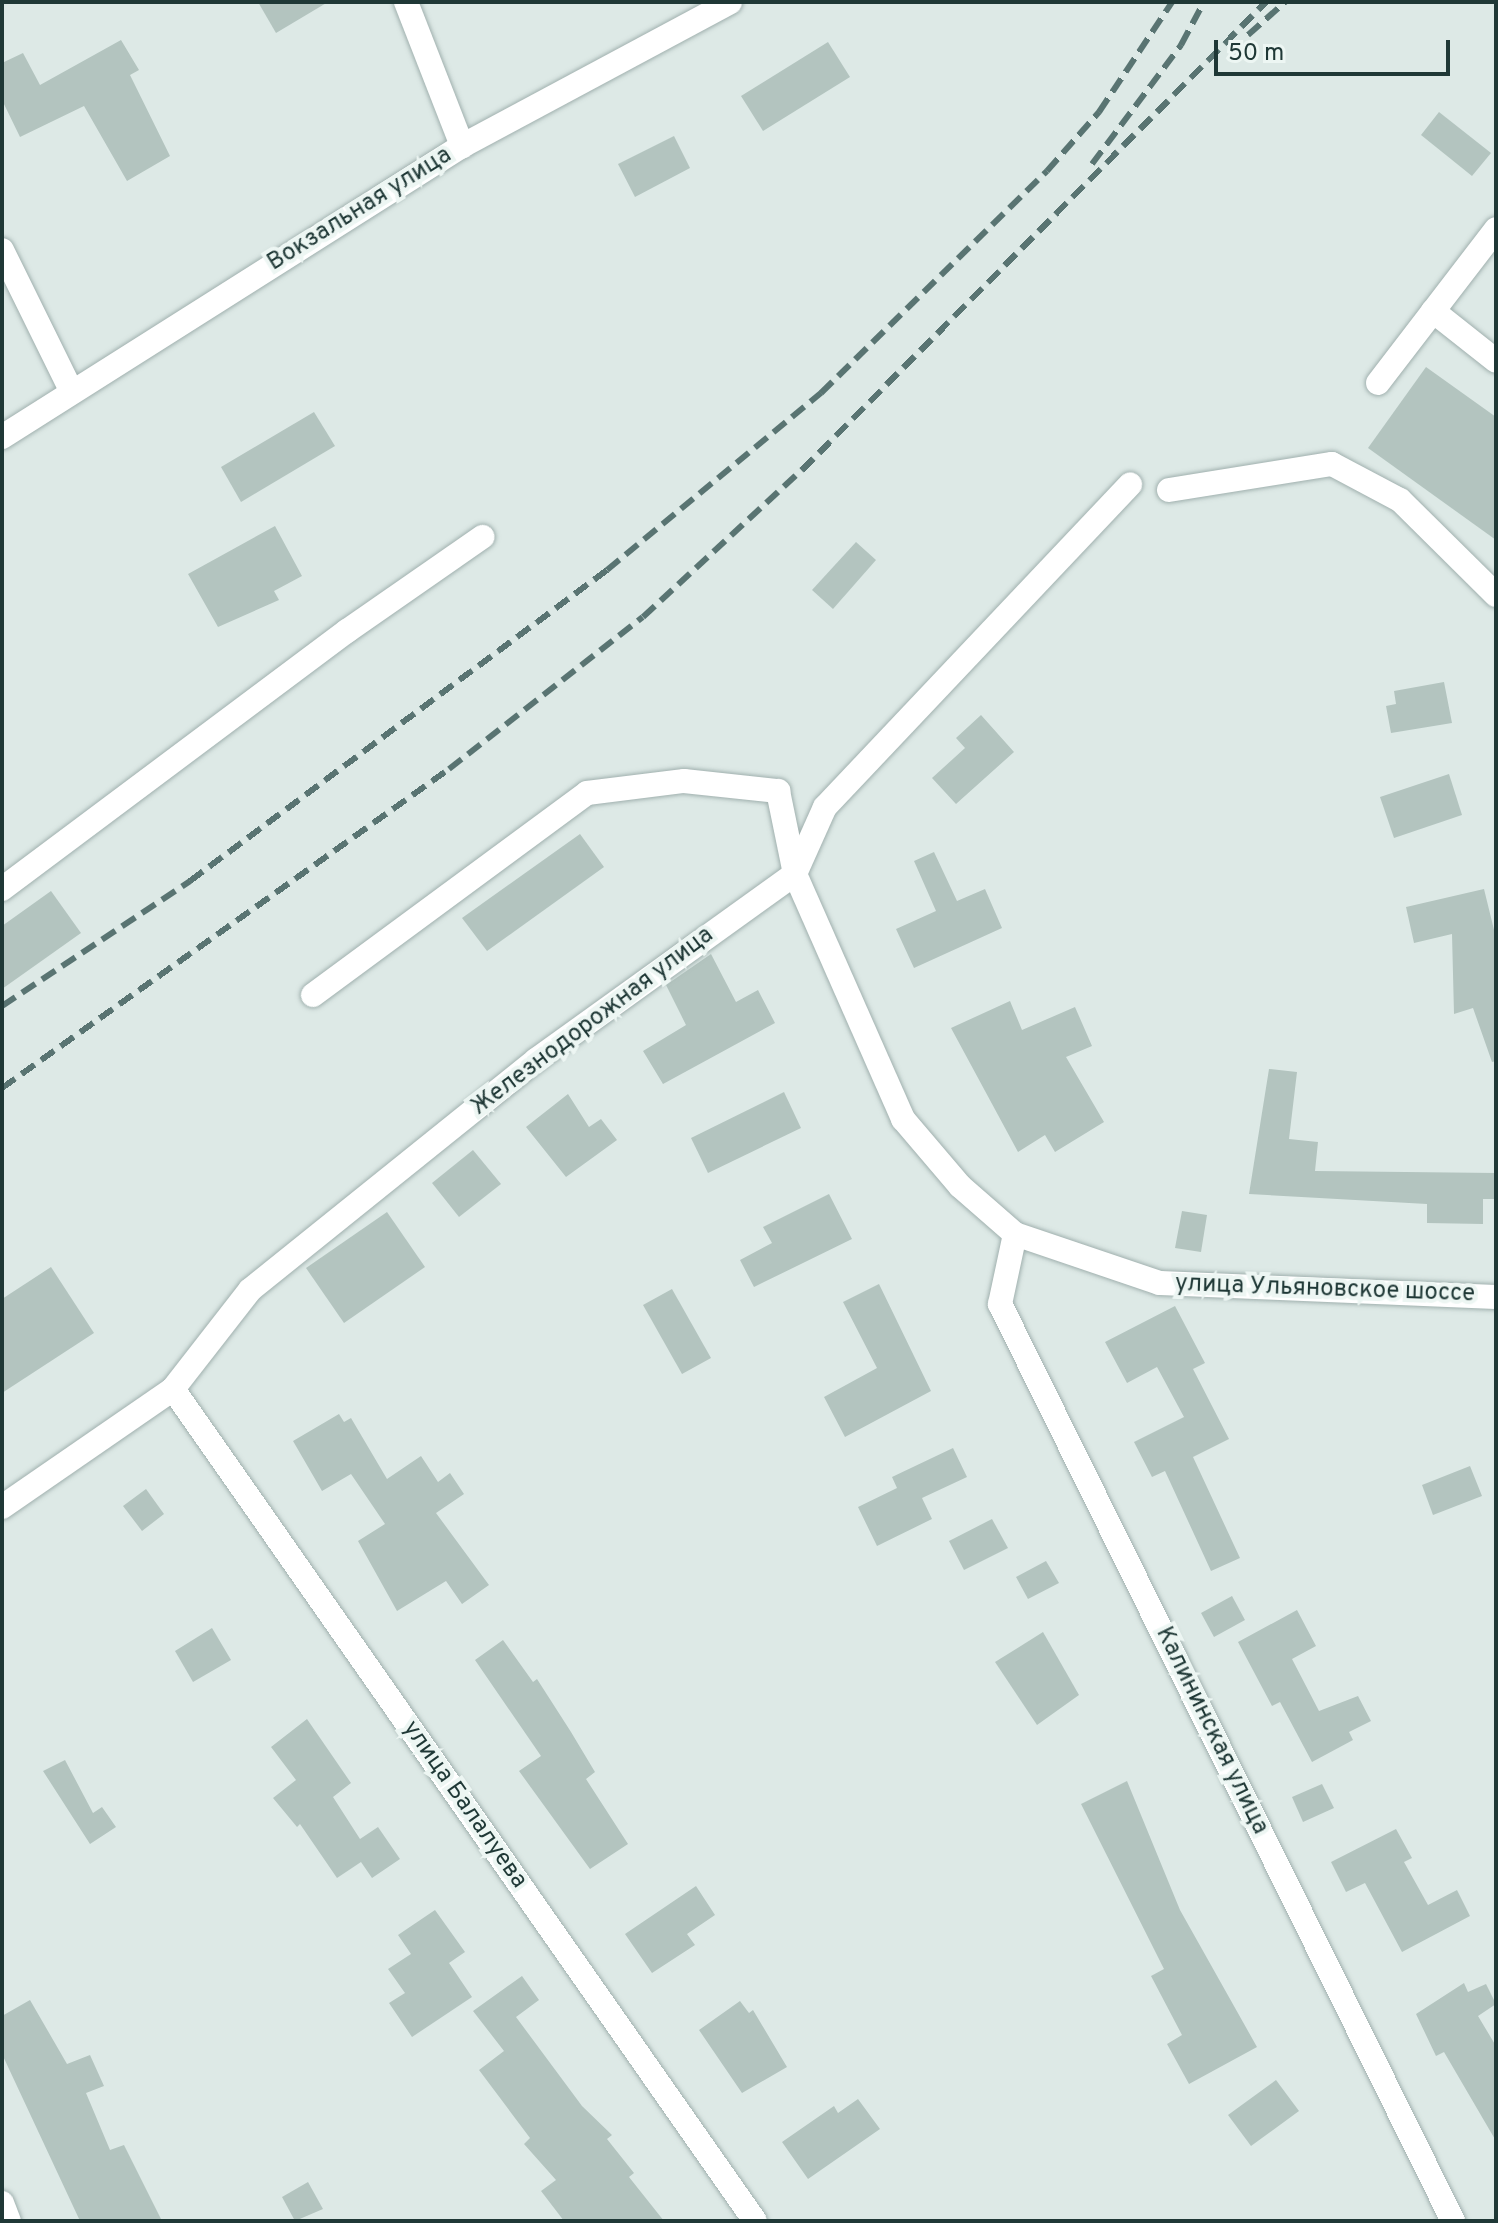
<!DOCTYPE html>
<meta charset="utf-8">
<style>
body{margin:0}
#map{position:relative;width:1498px;height:2223px;overflow:hidden;background:#dde9e6;font-family:Overpass,sans-serif}
div>[style]{position:absolute}
.building>*{inset:0;background:#b3c4bf}
.roads{filter:drop-shadow(0 0 2px #a0b0ae) drop-shadow(0 0 2px #a0b0ae)}
.minor>*{height:24px;margin:-12px;padding:0 12px;transform-origin:12px;border-radius:12px;background:#fff}
.rail>*{height:6px;margin-top:-3px;transform-origin:0;background:repeating-linear-gradient(90deg,#597472 0 16px,transparent 0 24px)}
span{translate:-50% -50%;white-space:nowrap;text-align:center;line-height:1.15;-webkit-text-stroke:8px #edf6f3;paint-order:stroke}
.street-label{font-size:24px;color:#1f3836}
.frame{position:absolute;inset:0;border:4px solid #1f3836;pointer-events:none}
.scale{position:absolute;left:1214px;top:40px;width:236px;height:36px;box-sizing:border-box;border:4px solid #1f3836;border-top:0;padding-left:10px;font-size:24px;line-height:28px;white-space:nowrap;color:#1f3836;-webkit-text-stroke:6px #edf6f3;paint-order:stroke}
</style>
<div id="map">
<div class="building">
<i style="clip-path:polygon(258px 2px,328px 2px,276px 33px)"></i>
<i style="clip-path:polygon(121px 40px,139px 70px,130px 75px,170px 156px,127px 181px,84px 106px,20px 137px,2px 100px,2px 63px,23px 53px,40px 85px)"></i>
<i style="clip-path:polygon(828px 42px,850px 77px,763px 131px,741px 96px)"></i>
<i style="clip-path:polygon(1439px 112px,1491px 153px,1472px 176px,1421px 135px)"></i>
<i style="clip-path:polygon(674px 136px,690px 168px,635px 197px,618px 164px)"></i>
<i style="clip-path:polygon(1426px 367px,1496px 417px,1496px 540px,1368px 448px)"></i>
<i style="clip-path:polygon(314px 412px,335px 446px,241px 502px,221px 467px)"></i>
<i style="clip-path:polygon(275px 526px,302px 576px,274px 591px,279px 600px,218px 627px,188px 574px)"></i>
<i style="clip-path:polygon(856px 542px,876px 560px,833px 609px,812px 590px)"></i>
<i style="clip-path:polygon(1444px 682px,1452px 723px,1391px 733px,1386px 706px,1396px 704px,1394px 691px)"></i>
<i style="clip-path:polygon(981px 715px,1014px 752px,956px 804px,932px 778px,965px 748px,956px 738px)"></i>
<i style="clip-path:polygon(1449px 774px,1462px 815px,1394px 838px,1380px 797px)"></i>
<i style="clip-path:polygon(580px 834px,604px 867px,487px 951px,462px 918px)"></i>
<i style="clip-path:polygon(934px 852px,957px 901px,985px 889px,1002px 928px,914px 968px,896px 929px,936px 911px,914px 861px)"></i>
<i style="clip-path:polygon(1484px 889px,1496px 938px,1496px 1061px,1492px 1062px,1473px 1008px,1454px 1014px,1452px 934px,1414px 943px,1406px 907px)"></i>
<i style="clip-path:polygon(51px 891px,81px 933px,2px 989px,2px 926px)"></i>
<i style="clip-path:polygon(711px 954px,736px 1002px,758px 990px,775px 1023px,663px 1084px,643px 1051px,686px 1025px,666px 985px)"></i>
<i style="clip-path:polygon(1010px 1001px,1022px 1030px,1075px 1007px,1092px 1046px,1066px 1057px,1104px 1122px,1055px 1152px,1045px 1135px,1018px 1152px,951px 1028px)"></i>
<i style="clip-path:polygon(1269px 1069px,1297px 1072px,1289px 1139px,1318px 1142px,1315px 1171px,1496px 1173px,1495px 1199px,1483px 1199px,1483px 1224px,1427px 1223px,1427px 1204px,1249px 1194px)"></i>
<i style="clip-path:polygon(784px 1092px,801px 1128px,708px 1173px,691px 1138px)"></i>
<i style="clip-path:polygon(568px 1094px,589px 1127px,601px 1119px,617px 1140px,566px 1177px,526px 1127px)"></i>
<i style="clip-path:polygon(473px 1150px,501px 1184px,459px 1217px,432px 1183px)"></i>
<i style="clip-path:polygon(829px 1194px,852px 1239px,754px 1287px,740px 1260px,772px 1243px,763px 1227px)"></i>
<i style="clip-path:polygon(1182px 1211px,1207px 1215px,1201px 1252px,1175px 1248px)"></i>
<i style="clip-path:polygon(387px 1212px,425px 1267px,344px 1323px,306px 1268px)"></i>
<i style="clip-path:polygon(51px 1267px,94px 1333px,2px 1393px,2px 1299px)"></i>
<i style="clip-path:polygon(879px 1284px,931px 1391px,845px 1437px,824px 1397px,877px 1368px,843px 1302px)"></i>
<i style="clip-path:polygon(672px 1289px,711px 1358px,682px 1374px,643px 1305px)"></i>
<i style="clip-path:polygon(1175px 1306px,1205px 1363px,1193px 1369px,1229px 1439px,1193px 1457px,1240px 1558px,1211px 1571px,1165px 1471px,1152px 1477px,1134px 1442px,1184px 1417px,1157px 1367px,1127px 1383px,1105px 1342px)"></i>
<i style="clip-path:polygon(339px 1414px,344px 1422px,351px 1418px,387px 1479px,421px 1456px,438px 1482px,450px 1473px,464px 1494px,436px 1513px,489px 1585px,462px 1604px,446px 1581px,397px 1611px,358px 1541px,385px 1524px,351px 1474px,322px 1491px,293px 1441px)"></i>
<i style="clip-path:polygon(953px 1448px,967px 1477px,922px 1498px,932px 1519px,877px 1546px,858px 1507px,897px 1488px,892px 1477px)"></i>
<i style="clip-path:polygon(1470px 1466px,1482px 1496px,1433px 1515px,1422px 1485px)"></i>
<i style="clip-path:polygon(146px 1489px,164px 1514px,142px 1531px,123px 1506px)"></i>
<i style="clip-path:polygon(992px 1519px,1008px 1548px,964px 1570px,949px 1541px)"></i>
<i style="clip-path:polygon(1046px 1561px,1059px 1583px,1028px 1599px,1016px 1577px)"></i>
<i style="clip-path:polygon(1232px 1596px,1245px 1620px,1214px 1637px,1201px 1613px)"></i>
<i style="clip-path:polygon(1297px 1610px,1316px 1646px,1292px 1659px,1319px 1711px,1358px 1696px,1371px 1721px,1349px 1732px,1353px 1740px,1312px 1762px,1280px 1702px,1272px 1706px,1238px 1642px)"></i>
<i style="clip-path:polygon(212px 1628px,231px 1660px,193px 1682px,175px 1651px)"></i>
<i style="clip-path:polygon(1043px 1632px,1079px 1695px,1037px 1725px,995px 1662px)"></i>
<i style="clip-path:polygon(503px 1640px,533px 1682px,537px 1679px,571px 1732px,595px 1772px,586px 1779px,628px 1844px,590px 1869px,519px 1771px,541px 1756px,475px 1660px)"></i>
<i style="clip-path:polygon(307px 1719px,351px 1783px,333px 1797px,360px 1839px,378px 1827px,400px 1859px,372px 1878px,361px 1862px,337px 1878px,300px 1824px,297px 1827px,273px 1798px,296px 1780px,271px 1747px)"></i>
<i style="clip-path:polygon(65px 1760px,93px 1813px,102px 1807px,116px 1827px,90px 1844px,43px 1771px)"></i>
<i style="clip-path:polygon(1127px 1781px,1180px 1910px,1257px 2047px,1189px 2084px,1167px 2044px,1182px 2035px,1151px 1976px,1164px 1969px,1081px 1804px)"></i>
<i style="clip-path:polygon(1322px 1784px,1334px 1808px,1303px 1822px,1292px 1797px)"></i>
<i style="clip-path:polygon(1396px 1829px,1412px 1858px,1404px 1862px,1428px 1905px,1457px 1890px,1470px 1916px,1402px 1952px,1365px 1883px,1346px 1892px,1331px 1862px)"></i>
<i style="clip-path:polygon(696px 1886px,715px 1915px,687px 1934px,695px 1945px,652px 1973px,625px 1934px)"></i>
<i style="clip-path:polygon(435px 1910px,465px 1952px,449px 1963px,472px 1997px,412px 2037px,389px 2003px,405px 1993px,388px 1969px,411px 1954px,398px 1935px)"></i>
<i style="clip-path:polygon(522px 1976px,539px 2000px,516px 2017px,582px 2106px,612px 2135px,607px 2139px,634px 2173px,629px 2177px,664px 2221px,564px 2221px,541px 2191px,556px 2180px,524px 2144px,530px 2138px,479px 2070px,504px 2051px,473px 2011px)"></i>
<i style="clip-path:polygon(1464px 1983px,1468px 1992px,1486px 1984px,1496px 2004px,1478px 2016px,1496px 2046px,1496px 2141px,1444px 2052px,1436px 2056px,1416px 2014px)"></i>
<i style="clip-path:polygon(30px 2000px,67px 2064px,90px 2055px,104px 2086px,86px 2093px,110px 2150px,124px 2145px,162px 2221px,80px 2221px,2px 2054px,2px 2016px)"></i>
<i style="clip-path:polygon(740px 2001px,749px 2013px,753px 2010px,787px 2067px,742px 2093px,699px 2030px)"></i>
<i style="clip-path:polygon(1276px 2080px,1299px 2111px,1251px 2146px,1228px 2115px)"></i>
<i style="clip-path:polygon(858px 2099px,880px 2129px,808px 2179px,782px 2142px,834px 2106px,838px 2113px)"></i>
<i style="clip-path:polygon(308px 2182px,323px 2209px,295px 2221px,282px 2197px)"></i>
</div>
<div class="roads">
<div class="minor">
<i style="left:406px;top:2px;width:155px;rotate:68.7deg"></i>
<i style="left:2px;top:250px;width:156px;rotate:63.8deg"></i>
<i style="left:1433px;top:311px;width:80px;rotate:38.4deg"></i>
<i style="left:1378px;top:383px;width:194px;rotate:-52.5deg"></i>
<i style="left:2px;top:437px;width:544px;rotate:-32.32deg"></i>
<i style="left:462px;top:146px;width:304px;rotate:-28.2deg"></i>
<i style="left:1169px;top:490px;width:165px;rotate:-9.1deg"></i>
<i style="left:1332px;top:464px;width:77px;rotate:27.9deg"></i>
<i style="left:1400px;top:500px;width:135px;rotate:44.7deg"></i>
<i style="left:2px;top:889px;width:431px;rotate:-36.8deg"></i>
<i style="left:347px;top:631px;width:165px;rotate:-34.8deg"></i>
<i style="left:313px;top:995px;width:340px;rotate:-36.4deg"></i>
<i style="left:587px;top:793px;width:98px;rotate:-7.1deg"></i>
<i style="left:684px;top:781px;width:95px;rotate:6.1deg"></i>
<i style="left:778px;top:791px;width:85px;rotate:78.4deg"></i>
<i style="left:795px;top:874px;width:268px;rotate:66.2deg"></i>
<i style="left:903px;top:1119px;width:88px;rotate:49.6deg"></i>
<i style="left:960px;top:1186px;width:73px;rotate:41.1deg"></i>
<i style="left:1015px;top:1234px;width:153px;rotate:18.7deg"></i>
<i style="left:1160px;top:1283px;width:336px;rotate:2.4deg"></i>
<i style="left:1015px;top:1234px;width:72px;rotate:102.1deg"></i>
<i style="left:1000px;top:1304px;width:1023px;rotate:63.71deg"></i>
<i style="left:173px;top:1389px;width:1015px;rotate:55.03deg"></i>
<i style="left:2px;top:1507px;width:208px;rotate:-34.6deg"></i>
<i style="left:173px;top:1389px;width:125px;rotate:-52.1deg"></i>
<i style="left:250px;top:1290px;width:367px;rotate:-38.8deg"></i>
<i style="left:536px;top:1060px;width:319px;rotate:-35.7deg"></i>
<i style="left:795px;top:874px;width:73px;rotate:-65.9deg"></i>
<i style="left:825px;top:807px;width:444px;rotate:-46.6deg"></i>
<i style="left:2px;top:2203px;width:19px;rotate:69deg"></i>
</div>
</div>
<div class="rail">
<i style="left:1248px;top:35px;width:50px;rotate:-41.7deg"></i>
<i style="left:1092px;top:164px;width:149px;rotate:-53.2deg"></i>
<i style="left:1181px;top:45px;width:49px;rotate:-61.9deg"></i>
<i style="left:2px;top:1006px;width:226px;rotate:-33.6deg"></i>
<i style="left:190px;top:881px;width:520px;rotate:-36.72deg"></i>
<i style="left:607px;top:570px;width:278px;rotate:-39.6deg"></i>
<i style="left:821px;top:393px;width:317px;rotate:-44.5deg"></i>
<i style="left:1047px;top:171px;width:79px;rotate:-48.6deg"></i>
<i style="left:1099px;top:112px;width:132px;rotate:-56.4deg"></i>
<i style="left:2px;top:1088px;width:549px;rotate:-35.51deg"></i>
<i style="left:449px;top:769px;width:246px;rotate:-38.1deg"></i>
<i style="left:643px;top:617px;width:217px;rotate:-42.8deg"></i>
<i style="left:802px;top:470px;width:659px;rotate:-45.25deg"></i>
</div>
<div class="street-label">
<span style="left:360px;top:210px;rotate:-32deg">Вокзальная улица</span>
<span style="left:593px;top:1022px;rotate:-37deg">Железнодорожная улица</span>
<span style="left:1325px;top:1290px;rotate:2deg">улица Ульяновское шоссе</span>
<span style="left:1211px;top:1731px;rotate:64deg">Калининская улица</span>
<span style="left:464px;top:1805px;rotate:55deg">улица Балалуева</span>
</div>
<div class="frame"></div>
<div class="scale">50 m</div>
</div>
